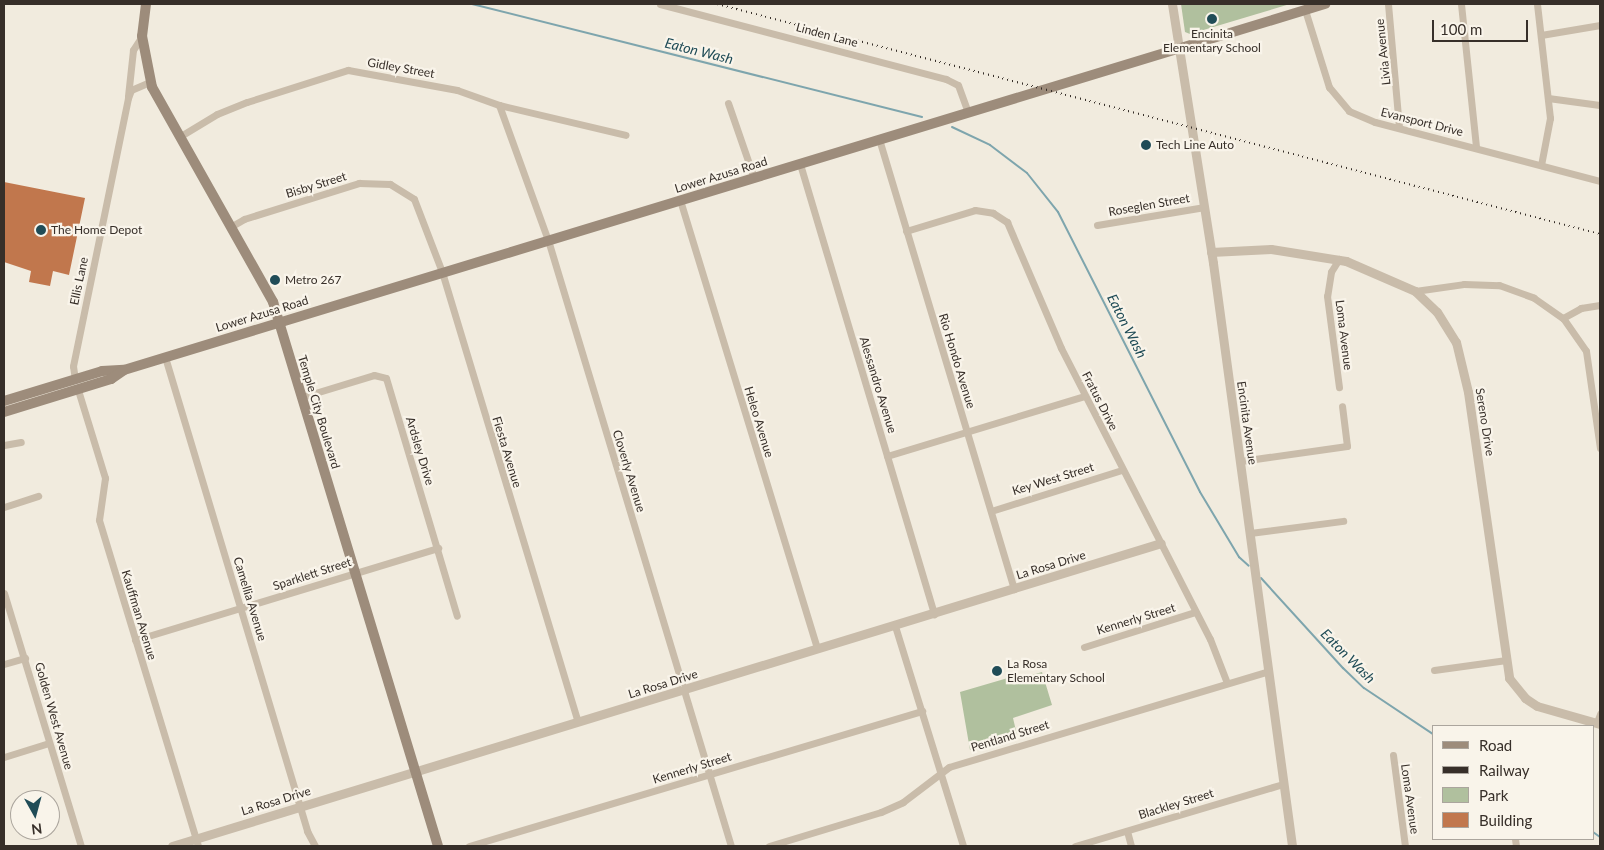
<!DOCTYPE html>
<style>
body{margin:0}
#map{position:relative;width:1604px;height:850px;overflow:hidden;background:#f1ebde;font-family:Lato,sans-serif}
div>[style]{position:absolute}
.green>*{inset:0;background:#b0c09e}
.stream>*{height:2px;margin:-1px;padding:0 1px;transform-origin:1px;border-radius:1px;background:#7ea5ad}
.building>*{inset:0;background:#c1774d}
.minor>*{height:7px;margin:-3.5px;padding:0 3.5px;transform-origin:3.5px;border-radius:3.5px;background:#c9bcaa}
.tertiary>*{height:9px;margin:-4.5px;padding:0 4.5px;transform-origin:4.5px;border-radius:4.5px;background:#c9bcaa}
.secondary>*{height:10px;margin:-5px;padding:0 5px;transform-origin:5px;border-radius:5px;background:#9d8c7b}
.rail>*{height:2px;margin-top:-1px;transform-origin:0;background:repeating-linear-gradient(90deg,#372f29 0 1px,transparent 0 5px)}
.dots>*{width:14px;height:14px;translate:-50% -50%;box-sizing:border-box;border:2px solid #f9f4ea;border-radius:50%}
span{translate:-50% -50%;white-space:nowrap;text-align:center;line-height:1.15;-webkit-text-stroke:4.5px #f9f4ea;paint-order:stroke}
.poi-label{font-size:12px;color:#372f29}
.left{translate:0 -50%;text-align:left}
.street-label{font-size:12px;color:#372f29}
.water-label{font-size:14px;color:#204c57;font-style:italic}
.frame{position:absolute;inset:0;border:5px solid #372f29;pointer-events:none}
.legend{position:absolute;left:1432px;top:725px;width:162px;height:115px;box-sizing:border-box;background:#f9f4ea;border:1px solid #aba59d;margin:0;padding:6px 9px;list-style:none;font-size:15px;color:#372f29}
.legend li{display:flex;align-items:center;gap:10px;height:25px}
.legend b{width:25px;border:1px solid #aba59d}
.north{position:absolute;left:10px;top:790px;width:50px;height:50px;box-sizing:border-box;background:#f9f4ea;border:1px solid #aba59d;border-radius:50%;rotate:173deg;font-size:14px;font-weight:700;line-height:20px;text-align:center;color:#372f29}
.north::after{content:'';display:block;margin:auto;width:18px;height:22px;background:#204c57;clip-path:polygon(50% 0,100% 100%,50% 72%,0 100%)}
.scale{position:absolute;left:1432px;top:20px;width:96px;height:22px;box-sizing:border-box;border:2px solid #372f29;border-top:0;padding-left:6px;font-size:15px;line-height:18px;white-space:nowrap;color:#372f29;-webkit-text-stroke:4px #f9f4ea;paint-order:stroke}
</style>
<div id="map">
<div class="green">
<i style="clip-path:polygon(1181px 4px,1290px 4px,1190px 34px,1185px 32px)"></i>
<i style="clip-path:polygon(1042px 672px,1052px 705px,1013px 718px,1017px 735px,970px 750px,960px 692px,1018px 675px,1022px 678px)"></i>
</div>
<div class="stream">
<i style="left:472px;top:4px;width:464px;rotate:14.1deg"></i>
<i style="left:952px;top:127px;width:42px;rotate:25.3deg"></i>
<i style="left:990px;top:145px;width:46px;rotate:37.1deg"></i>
<i style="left:1027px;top:173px;width:50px;rotate:51.5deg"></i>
<i style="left:1058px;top:212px;width:314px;rotate:63.1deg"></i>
<i style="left:1200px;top:492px;width:76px;rotate:59deg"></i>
<i style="left:1239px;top:557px;width:13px;rotate:42deg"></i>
<i style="left:1261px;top:578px;width:122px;rotate:47.7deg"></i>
<i style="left:1343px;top:668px;width:29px;rotate:44deg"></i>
<i style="left:1364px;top:688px;width:83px;rotate:33.7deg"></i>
<i style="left:1593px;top:832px;width:9px;rotate:36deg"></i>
</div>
<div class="building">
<i style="clip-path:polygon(4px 182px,85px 198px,69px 275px,53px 271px,50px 286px,29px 282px,31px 271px,4px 262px)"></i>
</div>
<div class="minor">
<i style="left:660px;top:4px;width:296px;rotate:14.7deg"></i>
<i style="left:946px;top:79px;width:13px;rotate:27deg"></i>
<i style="left:958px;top:85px;width:29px;rotate:70deg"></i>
<i style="left:1388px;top:4px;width:124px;rotate:84.9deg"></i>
<i style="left:1461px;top:4px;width:144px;rotate:84deg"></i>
<i style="left:1537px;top:4px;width:115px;rotate:83.5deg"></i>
<i style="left:1550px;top:118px;width:48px;rotate:100.8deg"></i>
<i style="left:1305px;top:10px;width:81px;rotate:72.7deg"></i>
<i style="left:1329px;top:87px;width:31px;rotate:50deg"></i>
<i style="left:1349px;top:111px;width:28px;rotate:23deg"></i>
<i style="left:1375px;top:122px;width:233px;rotate:14.7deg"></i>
<i style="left:1541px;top:35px;width:60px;rotate:-9.6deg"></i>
<i style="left:128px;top:96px;width:46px;rotate:-83.8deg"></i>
<i style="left:133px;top:50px;width:17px;rotate:-57deg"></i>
<i style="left:1548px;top:98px;width:52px;rotate:7.7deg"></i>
<i style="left:728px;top:103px;width:79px;rotate:70.9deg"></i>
<i style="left:499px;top:105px;width:144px;rotate:70.1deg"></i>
<i style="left:548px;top:240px;width:633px;rotate:73.2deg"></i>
<i style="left:179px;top:137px;width:44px;rotate:-31.2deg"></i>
<i style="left:217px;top:114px;width:32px;rotate:-22deg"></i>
<i style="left:247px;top:102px;width:106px;rotate:-17.6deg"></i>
<i style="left:348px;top:70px;width:111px;rotate:10.4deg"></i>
<i style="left:457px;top:90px;width:45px;rotate:19.7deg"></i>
<i style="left:499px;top:105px;width:130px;rotate:13.3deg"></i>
<i style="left:879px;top:139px;width:470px;rotate:73.3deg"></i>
<i style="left:800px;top:164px;width:470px;rotate:73.4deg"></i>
<i style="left:680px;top:200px;width:469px;rotate:73deg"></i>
<i style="left:1097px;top:225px;width:109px;rotate:-9.5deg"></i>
<i style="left:232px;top:226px;width:14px;rotate:-30deg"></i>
<i style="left:244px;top:219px;width:121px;rotate:-17.4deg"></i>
<i style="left:359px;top:183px;width:31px;rotate:2deg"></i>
<i style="left:390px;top:184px;width:28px;rotate:32deg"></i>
<i style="left:414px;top:199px;width:78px;rotate:69deg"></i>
<i style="left:442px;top:272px;width:470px;rotate:73.2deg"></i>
<i style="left:906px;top:231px;width:72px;rotate:-16.9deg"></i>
<i style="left:975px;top:210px;width:18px;rotate:9deg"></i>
<i style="left:993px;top:213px;width:17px;rotate:33deg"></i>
<i style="left:1007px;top:222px;width:137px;rotate:66.8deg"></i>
<i style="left:1061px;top:348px;width:327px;rotate:62.9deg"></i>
<i style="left:1210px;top:639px;width:47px;rotate:68.9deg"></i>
<i style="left:1339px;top:259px;width:15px;rotate:122deg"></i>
<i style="left:1331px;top:272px;width:24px;rotate:99deg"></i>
<i style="left:1327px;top:296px;width:92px;rotate:82.5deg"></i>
<i style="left:1415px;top:291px;width:49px;rotate:-8.1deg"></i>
<i style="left:1464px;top:284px;width:35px;rotate:2deg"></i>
<i style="left:1499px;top:285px;width:37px;rotate:20deg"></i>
<i style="left:1534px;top:298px;width:35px;rotate:35deg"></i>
<i style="left:1563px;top:318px;width:40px;rotate:55.1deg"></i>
<i style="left:1586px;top:351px;width:98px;rotate:81.8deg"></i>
<i style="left:1563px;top:318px;width:21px;rotate:-29deg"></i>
<i style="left:1581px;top:308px;width:19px;rotate:-9deg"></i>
<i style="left:165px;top:357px;width:495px;rotate:73.3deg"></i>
<i style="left:307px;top:831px;width:17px;rotate:62deg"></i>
<i style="left:75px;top:380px;width:14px;rotate:-98deg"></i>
<i style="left:73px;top:366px;width:274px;rotate:-78.4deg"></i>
<i style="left:128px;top:98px;width:9px;rotate:-69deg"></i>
<i style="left:131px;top:90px;width:21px;rotate:-23deg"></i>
<i style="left:78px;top:390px;width:92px;rotate:72.9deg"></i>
<i style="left:105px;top:478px;width:42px;rotate:98.1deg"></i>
<i style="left:99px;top:520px;width:341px;rotate:73.1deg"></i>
<i style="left:302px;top:397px;width:75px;rotate:-17deg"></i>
<i style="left:374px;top:375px;width:12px;rotate:14deg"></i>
<i style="left:386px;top:378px;width:248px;rotate:73.4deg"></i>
<i style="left:4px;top:445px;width:17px;rotate:-10deg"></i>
<i style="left:887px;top:456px;width:206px;rotate:-16.9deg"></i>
<i style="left:1241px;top:461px;width:107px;rotate:-8.1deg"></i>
<i style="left:1347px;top:446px;width:40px;rotate:-97.1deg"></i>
<i style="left:4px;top:507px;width:36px;rotate:-18deg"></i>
<i style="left:991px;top:511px;width:137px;rotate:-17.4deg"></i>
<i style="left:1250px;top:533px;width:94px;rotate:-7.4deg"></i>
<i style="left:4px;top:593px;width:264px;rotate:73.1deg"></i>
<i style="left:895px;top:626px;width:230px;rotate:72.8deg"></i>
<i style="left:135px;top:640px;width:317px;rotate:-16.9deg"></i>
<i style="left:1084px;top:647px;width:116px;rotate:-17.5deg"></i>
<i style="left:4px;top:664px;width:22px;rotate:-16deg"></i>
<i style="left:1434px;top:670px;width:73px;rotate:-7.9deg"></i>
<i style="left:1597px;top:722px;width:9px;rotate:-69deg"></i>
<i style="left:1393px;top:755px;width:92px;rotate:82.5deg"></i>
<i style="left:4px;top:757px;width:47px;rotate:-17.3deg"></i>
<i style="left:1127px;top:831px;width:16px;rotate:75deg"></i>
<i style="left:1515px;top:839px;width:7px;rotate:82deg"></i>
<i style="left:469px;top:846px;width:473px;rotate:-16.6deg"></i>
<i style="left:769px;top:846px;width:117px;rotate:-16.9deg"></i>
<i style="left:881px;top:812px;width:24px;rotate:-24deg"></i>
<i style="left:903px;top:802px;width:58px;rotate:-37.3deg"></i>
<i style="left:949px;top:767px;width:333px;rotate:-16.7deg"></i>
<i style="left:1075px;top:846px;width:217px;rotate:-16.6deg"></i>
</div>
<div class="tertiary">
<i style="left:1172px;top:4px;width:262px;rotate:81deg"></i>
<i style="left:1213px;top:263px;width:588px;rotate:82.28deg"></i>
<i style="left:1211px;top:252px;width:60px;rotate:-2.9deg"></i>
<i style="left:1271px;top:249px;width:76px;rotate:9.1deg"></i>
<i style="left:1346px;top:261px;width:75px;rotate:23.5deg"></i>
<i style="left:1415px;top:291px;width:30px;rotate:44deg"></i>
<i style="left:1437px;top:312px;width:36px;rotate:58deg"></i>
<i style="left:1456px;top:342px;width:51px;rotate:76.5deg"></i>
<i style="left:1468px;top:392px;width:289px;rotate:81.8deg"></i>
<i style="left:1509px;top:678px;width:26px;rotate:51deg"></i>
<i style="left:1525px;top:698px;width:14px;rotate:34deg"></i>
<i style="left:1537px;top:706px;width:66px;rotate:15.9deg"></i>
<i style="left:172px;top:846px;width:1034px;rotate:-17.03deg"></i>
</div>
<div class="secondary">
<i style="left:146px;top:4px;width:32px;rotate:97deg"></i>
<i style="left:142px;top:36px;width:52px;rotate:78.9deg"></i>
<i style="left:152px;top:87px;width:247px;rotate:60.6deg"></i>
<i style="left:273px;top:302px;width:568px;rotate:73.13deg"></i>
<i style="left:4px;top:401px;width:102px;rotate:-17deg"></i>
<i style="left:102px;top:371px;width:22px;rotate:-3deg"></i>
<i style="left:124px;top:370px;width:1256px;rotate:-16.95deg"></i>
<i style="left:4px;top:412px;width:112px;rotate:-17.1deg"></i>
<i style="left:111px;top:379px;width:14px;rotate:-34deg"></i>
</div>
<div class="rail">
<i style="left:717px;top:4px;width:912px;rotate:14.6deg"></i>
</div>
<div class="dots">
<i style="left:1212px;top:19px;background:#204c57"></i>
<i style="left:1146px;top:145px;background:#204c57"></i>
<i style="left:41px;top:230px;background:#204c57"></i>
<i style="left:275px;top:280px;background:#204c57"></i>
<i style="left:997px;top:671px;background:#204c57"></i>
</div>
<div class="poi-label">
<span style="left:1212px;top:41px">Encinita<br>Elementary School</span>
<span class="left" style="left:1156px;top:145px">Tech Line Auto</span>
<span class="left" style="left:51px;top:230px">The Home Depot</span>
<span class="left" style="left:285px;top:280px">Metro 267</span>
<span class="left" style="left:1007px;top:671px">La Rosa<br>Elementary School</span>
</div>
<div class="street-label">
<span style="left:827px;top:35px;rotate:15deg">Linden Lane</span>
<span style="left:1383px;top:52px;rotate:-96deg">Livia Avenue</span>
<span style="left:401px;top:68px;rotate:10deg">Gidley Street</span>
<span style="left:1422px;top:122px;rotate:14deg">Evansport Drive</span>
<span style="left:721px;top:175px;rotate:-17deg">Lower Azusa Road</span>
<span style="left:316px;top:185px;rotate:-17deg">Bisby Street</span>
<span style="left:1149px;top:205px;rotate:-10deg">Roseglen Street</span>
<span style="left:79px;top:281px;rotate:-78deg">Ellis Lane</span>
<span style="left:262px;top:314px;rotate:-17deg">Lower Azusa Road</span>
<span style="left:1344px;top:335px;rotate:83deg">Loma Avenue</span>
<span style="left:957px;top:361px;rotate:73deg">Rio Hondo Avenue</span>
<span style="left:878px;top:385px;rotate:73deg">Alessandro Avenue</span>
<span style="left:1100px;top:401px;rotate:63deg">Fratus Drive</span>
<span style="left:319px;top:412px;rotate:73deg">Temple City Boulevard</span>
<span style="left:759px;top:422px;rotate:73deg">Heleo Avenue</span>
<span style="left:1485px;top:422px;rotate:81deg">Sereno Drive</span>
<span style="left:1247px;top:423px;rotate:82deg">Encinita Avenue</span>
<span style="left:420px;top:451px;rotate:73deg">Ardsley Drive</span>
<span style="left:507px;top:452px;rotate:73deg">Fiesta Avenue</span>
<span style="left:629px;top:471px;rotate:73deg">Cloverly Avenue</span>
<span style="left:1053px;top:479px;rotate:-17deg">Key West Street</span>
<span style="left:1051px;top:565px;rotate:-17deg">La Rosa Drive</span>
<span style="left:312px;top:574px;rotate:-18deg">Sparklett Street</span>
<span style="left:250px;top:599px;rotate:73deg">Camellia Avenue</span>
<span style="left:139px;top:615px;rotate:73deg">Kauffman Avenue</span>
<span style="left:1136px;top:619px;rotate:-17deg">Kennerly Street</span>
<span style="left:663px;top:684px;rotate:-17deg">La Rosa Drive</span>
<span style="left:54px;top:716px;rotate:74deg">Golden West Avenue</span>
<span style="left:1010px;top:736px;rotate:-17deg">Pentland Street</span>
<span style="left:692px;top:768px;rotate:-17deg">Kennerly Street</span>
<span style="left:1410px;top:799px;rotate:82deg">Loma Avenue</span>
<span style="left:276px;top:801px;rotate:-17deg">La Rosa Drive</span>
<span style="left:1176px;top:804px;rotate:-17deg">Blackley Street</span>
</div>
<div class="water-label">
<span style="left:699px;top:51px;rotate:14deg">Eaton Wash</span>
<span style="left:1127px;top:326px;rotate:63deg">Eaton Wash</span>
<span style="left:1348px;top:656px;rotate:45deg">Eaton Wash</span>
</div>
<div class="frame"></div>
<ul class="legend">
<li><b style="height:6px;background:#9d8c7b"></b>Road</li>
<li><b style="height:6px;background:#372f29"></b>Railway</li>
<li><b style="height:14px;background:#b0c09e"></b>Park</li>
<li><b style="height:14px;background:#c1774d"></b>Building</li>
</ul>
<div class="north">N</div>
<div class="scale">100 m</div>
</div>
